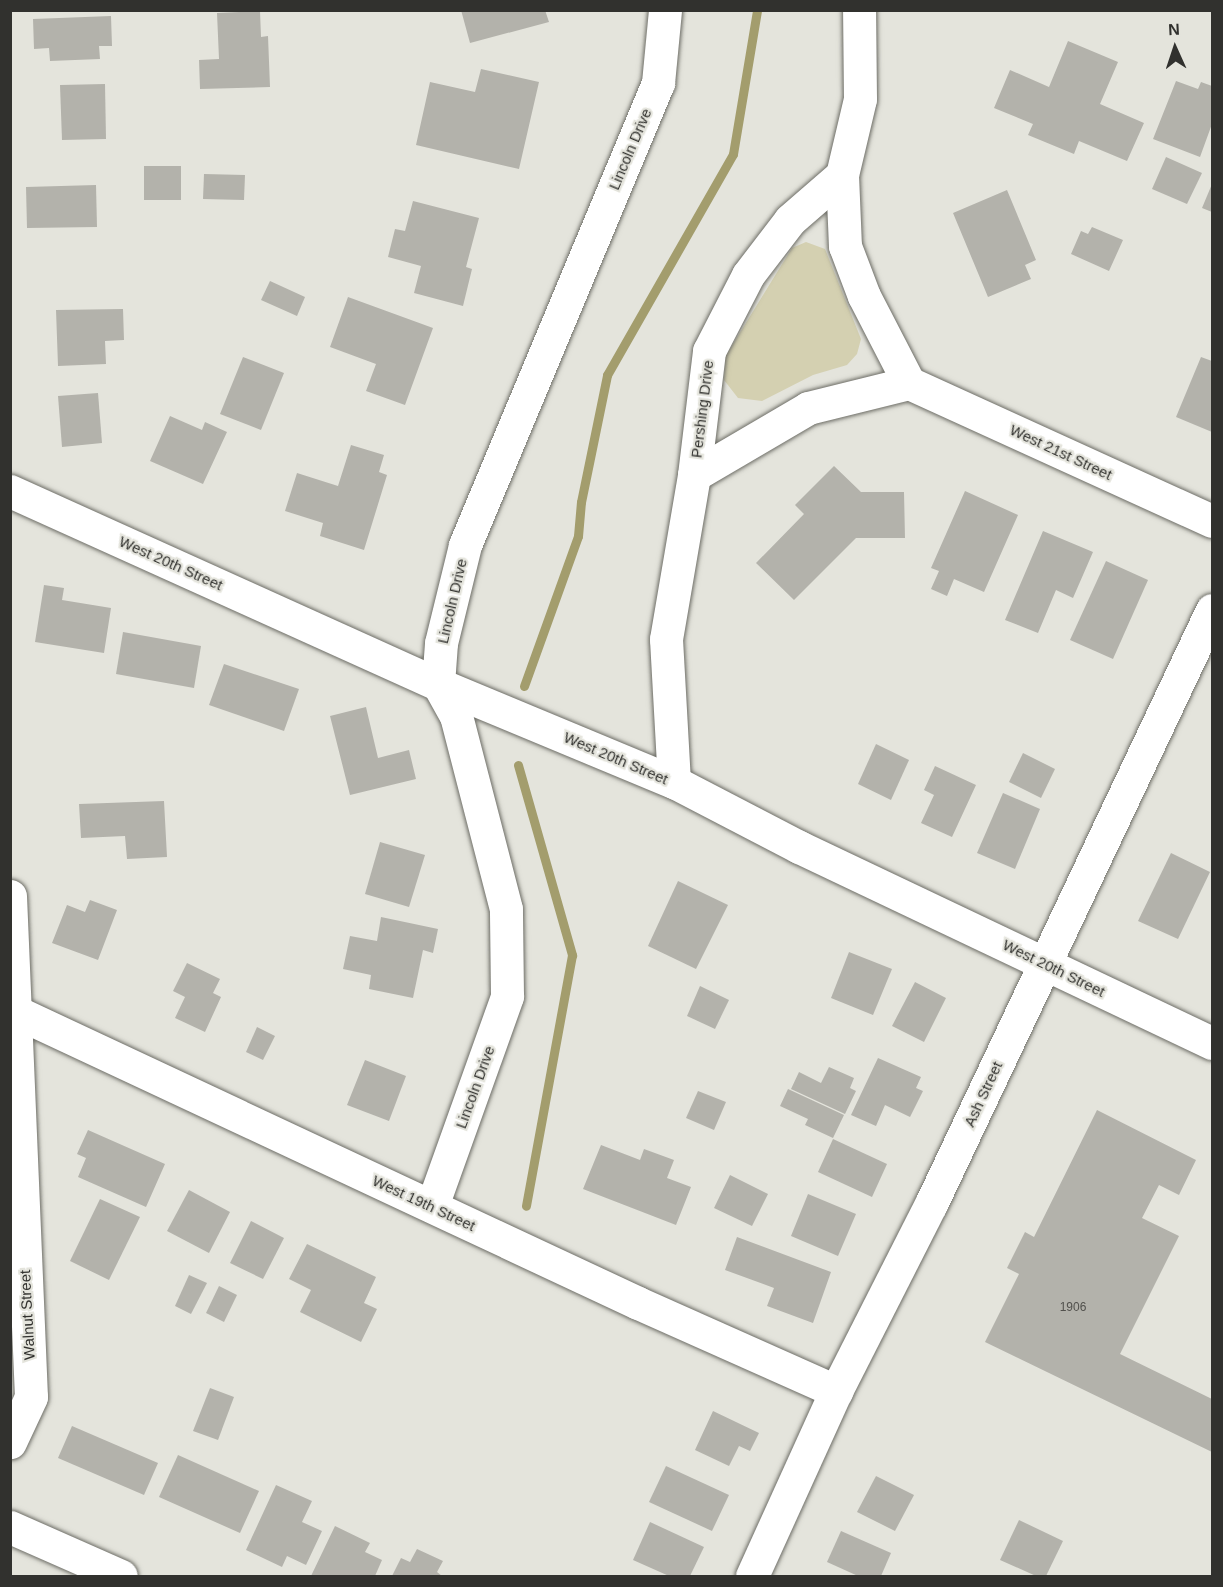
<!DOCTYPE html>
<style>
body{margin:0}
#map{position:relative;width:1223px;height:1587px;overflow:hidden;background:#e4e4dc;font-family:Arial,sans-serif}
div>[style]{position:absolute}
.green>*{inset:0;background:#d4d0b1}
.stream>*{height:9px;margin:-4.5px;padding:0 4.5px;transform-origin:4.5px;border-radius:4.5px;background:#a39d6d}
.building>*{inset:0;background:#b3b2ab}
.roads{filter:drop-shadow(0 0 2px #6d6d66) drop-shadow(0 0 2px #6d6d66)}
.minor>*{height:33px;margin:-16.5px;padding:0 16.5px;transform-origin:16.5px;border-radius:16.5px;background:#fff}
span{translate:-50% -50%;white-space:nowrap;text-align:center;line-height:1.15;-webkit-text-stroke:4.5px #e4e4dc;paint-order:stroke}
.number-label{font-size:12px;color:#52514d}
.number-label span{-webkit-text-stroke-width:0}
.street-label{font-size:15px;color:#31312e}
.frame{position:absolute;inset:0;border:12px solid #31312e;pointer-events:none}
.north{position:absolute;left:1145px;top:18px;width:60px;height:60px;-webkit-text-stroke:4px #e4e4dc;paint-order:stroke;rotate:357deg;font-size:16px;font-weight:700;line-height:24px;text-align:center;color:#31312e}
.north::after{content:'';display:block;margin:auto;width:21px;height:27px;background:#31312e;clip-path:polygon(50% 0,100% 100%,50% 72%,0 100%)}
</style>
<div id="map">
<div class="green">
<i style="clip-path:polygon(806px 242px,825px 249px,861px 339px,857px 354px,847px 365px,813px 375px,762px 401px,738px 398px,724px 380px,725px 357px,792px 248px)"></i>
</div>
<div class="stream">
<i style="left:524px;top:686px;width:159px;rotate:-70.2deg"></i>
<i style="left:578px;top:536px;width:34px;rotate:-85deg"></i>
<i style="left:581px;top:502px;width:130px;rotate:-78.4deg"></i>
<i style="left:607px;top:375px;width:254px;rotate:-60.3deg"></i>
<i style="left:733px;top:154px;width:146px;rotate:-80.5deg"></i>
<i style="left:518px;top:765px;width:198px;rotate:74.1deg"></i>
<i style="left:572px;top:955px;width:255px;rotate:100.4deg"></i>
</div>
<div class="building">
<i style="clip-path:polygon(461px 10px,545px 10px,549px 22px,470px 43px)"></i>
<i style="clip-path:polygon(260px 11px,261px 37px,268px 36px,270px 87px,200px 89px,199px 60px,219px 59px,217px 13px)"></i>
<i style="clip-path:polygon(111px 16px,112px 46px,99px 46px,100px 59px,50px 61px,49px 48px,34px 49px,33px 19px)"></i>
<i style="clip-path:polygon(1068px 41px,1118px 62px,1100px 104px,1144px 123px,1127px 161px,1079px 141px,1074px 154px,1028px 135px,1033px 124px,994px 108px,1010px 70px,1049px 87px)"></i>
<i style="clip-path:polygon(481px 69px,539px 82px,519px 169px,416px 145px,430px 82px,475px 92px)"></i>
<i style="clip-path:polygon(1176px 81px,1198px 89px,1201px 82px,1212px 86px,1212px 124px,1200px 157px,1153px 139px)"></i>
<i style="clip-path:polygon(105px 84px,106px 139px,62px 140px,60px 85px)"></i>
<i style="clip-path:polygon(1166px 157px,1202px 173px,1187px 204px,1152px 189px)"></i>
<i style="clip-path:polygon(144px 166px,181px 166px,181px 200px,144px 200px)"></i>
<i style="clip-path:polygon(204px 174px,245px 175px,244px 200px,203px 199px)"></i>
<i style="clip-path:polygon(1212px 184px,1212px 212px,1202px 208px)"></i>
<i style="clip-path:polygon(96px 185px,97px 227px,27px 228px,26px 187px)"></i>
<i style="clip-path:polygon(1007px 190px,1036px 260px,1025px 265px,1031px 279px,988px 297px,953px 213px)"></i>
<i style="clip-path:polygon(413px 201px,479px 218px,466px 267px,472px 269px,463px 306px,414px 293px,421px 266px,388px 257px,395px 229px,405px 231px)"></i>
<i style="clip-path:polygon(1092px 227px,1123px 240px,1109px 271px,1071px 254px,1081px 231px,1088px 234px)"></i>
<i style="clip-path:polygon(270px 281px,305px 297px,297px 316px,261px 300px)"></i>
<i style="clip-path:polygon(348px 297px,433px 328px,405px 405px,366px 391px,376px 364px,330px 347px)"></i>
<i style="clip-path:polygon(123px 309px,124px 340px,105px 341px,106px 364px,58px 366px,56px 310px)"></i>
<i style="clip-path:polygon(243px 357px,284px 373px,261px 430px,220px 414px)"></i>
<i style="clip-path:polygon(1201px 357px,1212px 361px,1212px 432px,1176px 417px)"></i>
<i style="clip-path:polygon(98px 393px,102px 443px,62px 447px,58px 396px)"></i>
<i style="clip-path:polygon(170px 416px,202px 430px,205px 422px,227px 432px,203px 484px,150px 461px)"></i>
<i style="clip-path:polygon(351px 445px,384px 455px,379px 472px,387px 475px,364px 550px,320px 536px,323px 523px,285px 511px,297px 473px,338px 486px)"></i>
<i style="clip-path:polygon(834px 466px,861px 492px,904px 492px,905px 538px,856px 538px,794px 600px,756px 563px,804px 514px,795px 505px)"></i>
<i style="clip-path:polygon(965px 491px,1018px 515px,984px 592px,954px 579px,947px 596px,931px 589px,939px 571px,931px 568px)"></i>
<i style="clip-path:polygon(1043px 531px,1093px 552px,1073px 598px,1056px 590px,1038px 633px,1005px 620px)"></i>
<i style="clip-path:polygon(1106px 561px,1148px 580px,1113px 659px,1070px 640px)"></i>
<i style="clip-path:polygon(44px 585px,64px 588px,62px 600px,111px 608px,104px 653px,35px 642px)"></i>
<i style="clip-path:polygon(123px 632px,201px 646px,194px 688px,116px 674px)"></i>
<i style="clip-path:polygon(224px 664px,299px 689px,284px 731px,209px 705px)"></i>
<i style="clip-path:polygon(366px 707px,378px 758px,409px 750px,416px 779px,350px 795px,330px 716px)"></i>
<i style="clip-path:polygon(876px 744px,909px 760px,891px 800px,858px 784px)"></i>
<i style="clip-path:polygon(1023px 753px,1055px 769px,1041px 798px,1009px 782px)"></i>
<i style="clip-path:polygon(935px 766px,976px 785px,952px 837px,921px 823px,934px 795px,924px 790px)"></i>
<i style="clip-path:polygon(1003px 793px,1040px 809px,1015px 869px,977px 853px)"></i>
<i style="clip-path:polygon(164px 801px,167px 857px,127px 859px,125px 836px,81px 838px,79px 804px)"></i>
<i style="clip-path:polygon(380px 842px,425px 855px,409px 907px,365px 894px)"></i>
<i style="clip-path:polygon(1171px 853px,1210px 872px,1178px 939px,1138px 921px)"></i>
<i style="clip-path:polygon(678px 881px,728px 905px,696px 969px,648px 946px)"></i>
<i style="clip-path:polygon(90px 900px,117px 910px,98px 960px,52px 943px,67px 905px,85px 912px)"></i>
<i style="clip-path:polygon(381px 917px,438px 929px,433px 953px,423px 950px,413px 998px,369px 989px,371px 975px,343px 969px,350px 936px,377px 941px)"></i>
<i style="clip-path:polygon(849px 952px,892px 969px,873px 1015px,831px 998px)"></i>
<i style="clip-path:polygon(187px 963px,220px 979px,213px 993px,221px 997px,205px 1032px,175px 1018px,185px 997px,173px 991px)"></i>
<i style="clip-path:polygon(915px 982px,946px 998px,924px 1042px,892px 1026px)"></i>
<i style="clip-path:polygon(700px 986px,729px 1000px,715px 1029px,687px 1016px)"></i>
<i style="clip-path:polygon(257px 1027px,275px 1036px,263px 1060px,246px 1052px)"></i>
<i style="clip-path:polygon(878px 1058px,921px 1077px,916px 1088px,923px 1091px,910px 1117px,885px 1105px,876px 1126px,851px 1115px)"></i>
<i style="clip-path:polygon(365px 1060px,406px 1076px,389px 1121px,347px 1105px)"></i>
<i style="clip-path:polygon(829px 1067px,854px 1078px,850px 1088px,856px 1091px,845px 1114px,791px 1089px,799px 1072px,821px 1083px)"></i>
<i style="clip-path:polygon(788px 1089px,844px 1115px,833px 1138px,805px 1125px,808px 1119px,780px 1106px)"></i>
<i style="clip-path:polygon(698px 1091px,726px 1102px,714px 1130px,686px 1118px)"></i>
<i style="clip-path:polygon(1097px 1110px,1196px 1160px,1179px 1195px,1159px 1185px,1142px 1218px,1179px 1236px,1120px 1354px,1212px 1399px,1212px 1452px,985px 1342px,1019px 1274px,1007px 1268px,1025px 1232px,1034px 1237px)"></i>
<i style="clip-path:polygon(88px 1130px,165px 1164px,146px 1207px,78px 1177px,86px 1158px,77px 1154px)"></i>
<i style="clip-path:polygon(833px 1139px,887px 1164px,872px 1197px,818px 1172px)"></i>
<i style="clip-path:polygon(601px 1145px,640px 1160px,644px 1149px,674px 1160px,667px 1178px,691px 1187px,676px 1225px,583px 1189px)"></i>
<i style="clip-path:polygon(730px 1175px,768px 1194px,752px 1226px,714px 1208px)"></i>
<i style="clip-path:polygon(189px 1190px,230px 1212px,209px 1253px,167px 1231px)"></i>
<i style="clip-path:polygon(808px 1194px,856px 1214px,838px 1256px,791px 1236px)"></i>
<i style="clip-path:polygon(100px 1199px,140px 1217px,109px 1280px,70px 1261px)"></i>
<i style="clip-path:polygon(251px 1221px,284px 1238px,263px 1279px,230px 1263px)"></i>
<i style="clip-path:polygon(737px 1237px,831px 1272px,813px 1323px,767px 1306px,774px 1288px,725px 1270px)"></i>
<i style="clip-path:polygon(307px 1244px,376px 1277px,364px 1303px,377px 1309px,361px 1342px,300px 1312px,311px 1290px,289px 1279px)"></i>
<i style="clip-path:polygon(189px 1275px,207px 1283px,191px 1314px,175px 1306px)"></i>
<i style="clip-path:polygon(219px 1286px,237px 1295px,224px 1322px,206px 1313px)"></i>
<i style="clip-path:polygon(210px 1388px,234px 1397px,218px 1440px,193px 1431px)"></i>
<i style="clip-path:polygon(713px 1411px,759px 1433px,750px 1451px,739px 1446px,729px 1466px,695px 1450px)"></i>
<i style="clip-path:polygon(72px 1426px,158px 1463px,144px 1495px,58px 1458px)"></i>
<i style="clip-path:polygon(178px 1455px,259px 1491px,240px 1533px,159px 1497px)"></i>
<i style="clip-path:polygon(666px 1466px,729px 1495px,712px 1531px,649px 1502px)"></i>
<i style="clip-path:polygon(876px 1476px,914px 1495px,895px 1531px,857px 1512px)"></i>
<i style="clip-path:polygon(276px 1485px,312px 1501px,302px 1522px,322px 1531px,306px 1565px,287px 1556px,282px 1567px,246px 1550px)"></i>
<i style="clip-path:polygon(1019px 1520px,1063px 1541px,1046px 1576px,1036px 1576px,1000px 1560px)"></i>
<i style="clip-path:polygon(650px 1522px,704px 1547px,690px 1576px,669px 1576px,633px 1560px)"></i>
<i style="clip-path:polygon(335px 1526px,370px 1543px,365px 1552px,382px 1560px,375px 1576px,311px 1576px)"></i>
<i style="clip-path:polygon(841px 1531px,891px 1553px,881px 1576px,858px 1576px,827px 1562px)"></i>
<i style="clip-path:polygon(417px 1549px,443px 1561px,437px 1572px,442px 1576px,392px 1576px,401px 1558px,410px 1562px)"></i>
</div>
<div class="roads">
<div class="minor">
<i style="left:842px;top:175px;width:71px;rotate:87.6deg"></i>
<i style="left:845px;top:246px;width:53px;rotate:69.2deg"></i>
<i style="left:864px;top:296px;width:98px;rotate:62.7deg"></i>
<i style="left:694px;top:475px;width:132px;rotate:-30.4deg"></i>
<i style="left:808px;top:408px;width:104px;rotate:-13.9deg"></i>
<i style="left:909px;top:383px;width:333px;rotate:24.5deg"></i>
<i style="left:10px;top:491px;width:470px;rotate:24.3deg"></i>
<i style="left:438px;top:684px;width:256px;rotate:22.6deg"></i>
<i style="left:674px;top:782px;width:141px;rotate:27.5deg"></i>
<i style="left:799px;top:847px;width:457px;rotate:25.4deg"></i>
<i style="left:674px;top:782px;width:143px;rotate:-93.2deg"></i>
<i style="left:666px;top:639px;width:166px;rotate:-80.3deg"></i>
<i style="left:694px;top:475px;width:125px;rotate:-83.1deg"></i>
<i style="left:709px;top:351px;width:85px;rotate:-62.8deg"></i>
<i style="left:748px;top:275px;width:69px;rotate:-52.6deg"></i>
<i style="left:790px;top:220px;width:69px;rotate:-40.9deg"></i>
<i style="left:842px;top:175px;width:78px;rotate:-76.7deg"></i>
<i style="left:860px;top:99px;width:89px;rotate:-90.6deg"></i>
<i style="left:10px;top:896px;width:501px;rotate:87.6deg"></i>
<i style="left:31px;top:1397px;width:50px;rotate:115deg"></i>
<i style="left:14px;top:1011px;width:689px;rotate:25.08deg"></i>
<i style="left:638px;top:1303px;width:217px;rotate:24deg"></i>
<i style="left:432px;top:1206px;width:223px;rotate:-70.3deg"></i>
<i style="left:507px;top:996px;width:87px;rotate:-90.7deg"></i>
<i style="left:506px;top:909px;width:199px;rotate:-104.5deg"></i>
<i style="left:456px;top:716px;width:37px;rotate:-119deg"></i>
<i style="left:438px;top:684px;width:41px;rotate:-85.8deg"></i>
<i style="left:441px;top:643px;width:101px;rotate:-76.2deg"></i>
<i style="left:465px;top:545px;width:501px;rotate:-67.33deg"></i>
<i style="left:658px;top:83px;width:73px;rotate:-84.5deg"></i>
<i style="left:10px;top:1527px;width:121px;rotate:23.8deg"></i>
<i style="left:752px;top:1576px;width:203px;rotate:-65.6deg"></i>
<i style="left:836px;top:1391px;width:210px;rotate:-63.1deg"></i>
<i style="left:931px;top:1204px;width:657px;rotate:-64.68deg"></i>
</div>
</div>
<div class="number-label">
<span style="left:1073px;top:1308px">1906</span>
</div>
<div class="street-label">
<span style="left:630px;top:149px;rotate:-67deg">Lincoln Drive</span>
<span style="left:702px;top:409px;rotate:-83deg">Pershing Drive</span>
<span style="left:1061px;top:452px;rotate:25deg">West 21st Street</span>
<span style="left:171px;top:563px;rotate:24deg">West 20th Street</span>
<span style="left:452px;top:601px;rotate:-77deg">Lincoln Drive</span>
<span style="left:616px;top:758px;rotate:23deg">West 20th Street</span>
<span style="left:1054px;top:968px;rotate:26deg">West 20th Street</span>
<span style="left:475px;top:1087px;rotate:-70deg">Lincoln Drive</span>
<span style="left:983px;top:1094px;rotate:-65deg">Ash Street</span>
<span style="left:424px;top:1203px;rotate:25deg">West 19th Street</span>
<span style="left:27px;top:1315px;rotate:-93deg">Walnut Street</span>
</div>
<div class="frame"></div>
<div class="north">N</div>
</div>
